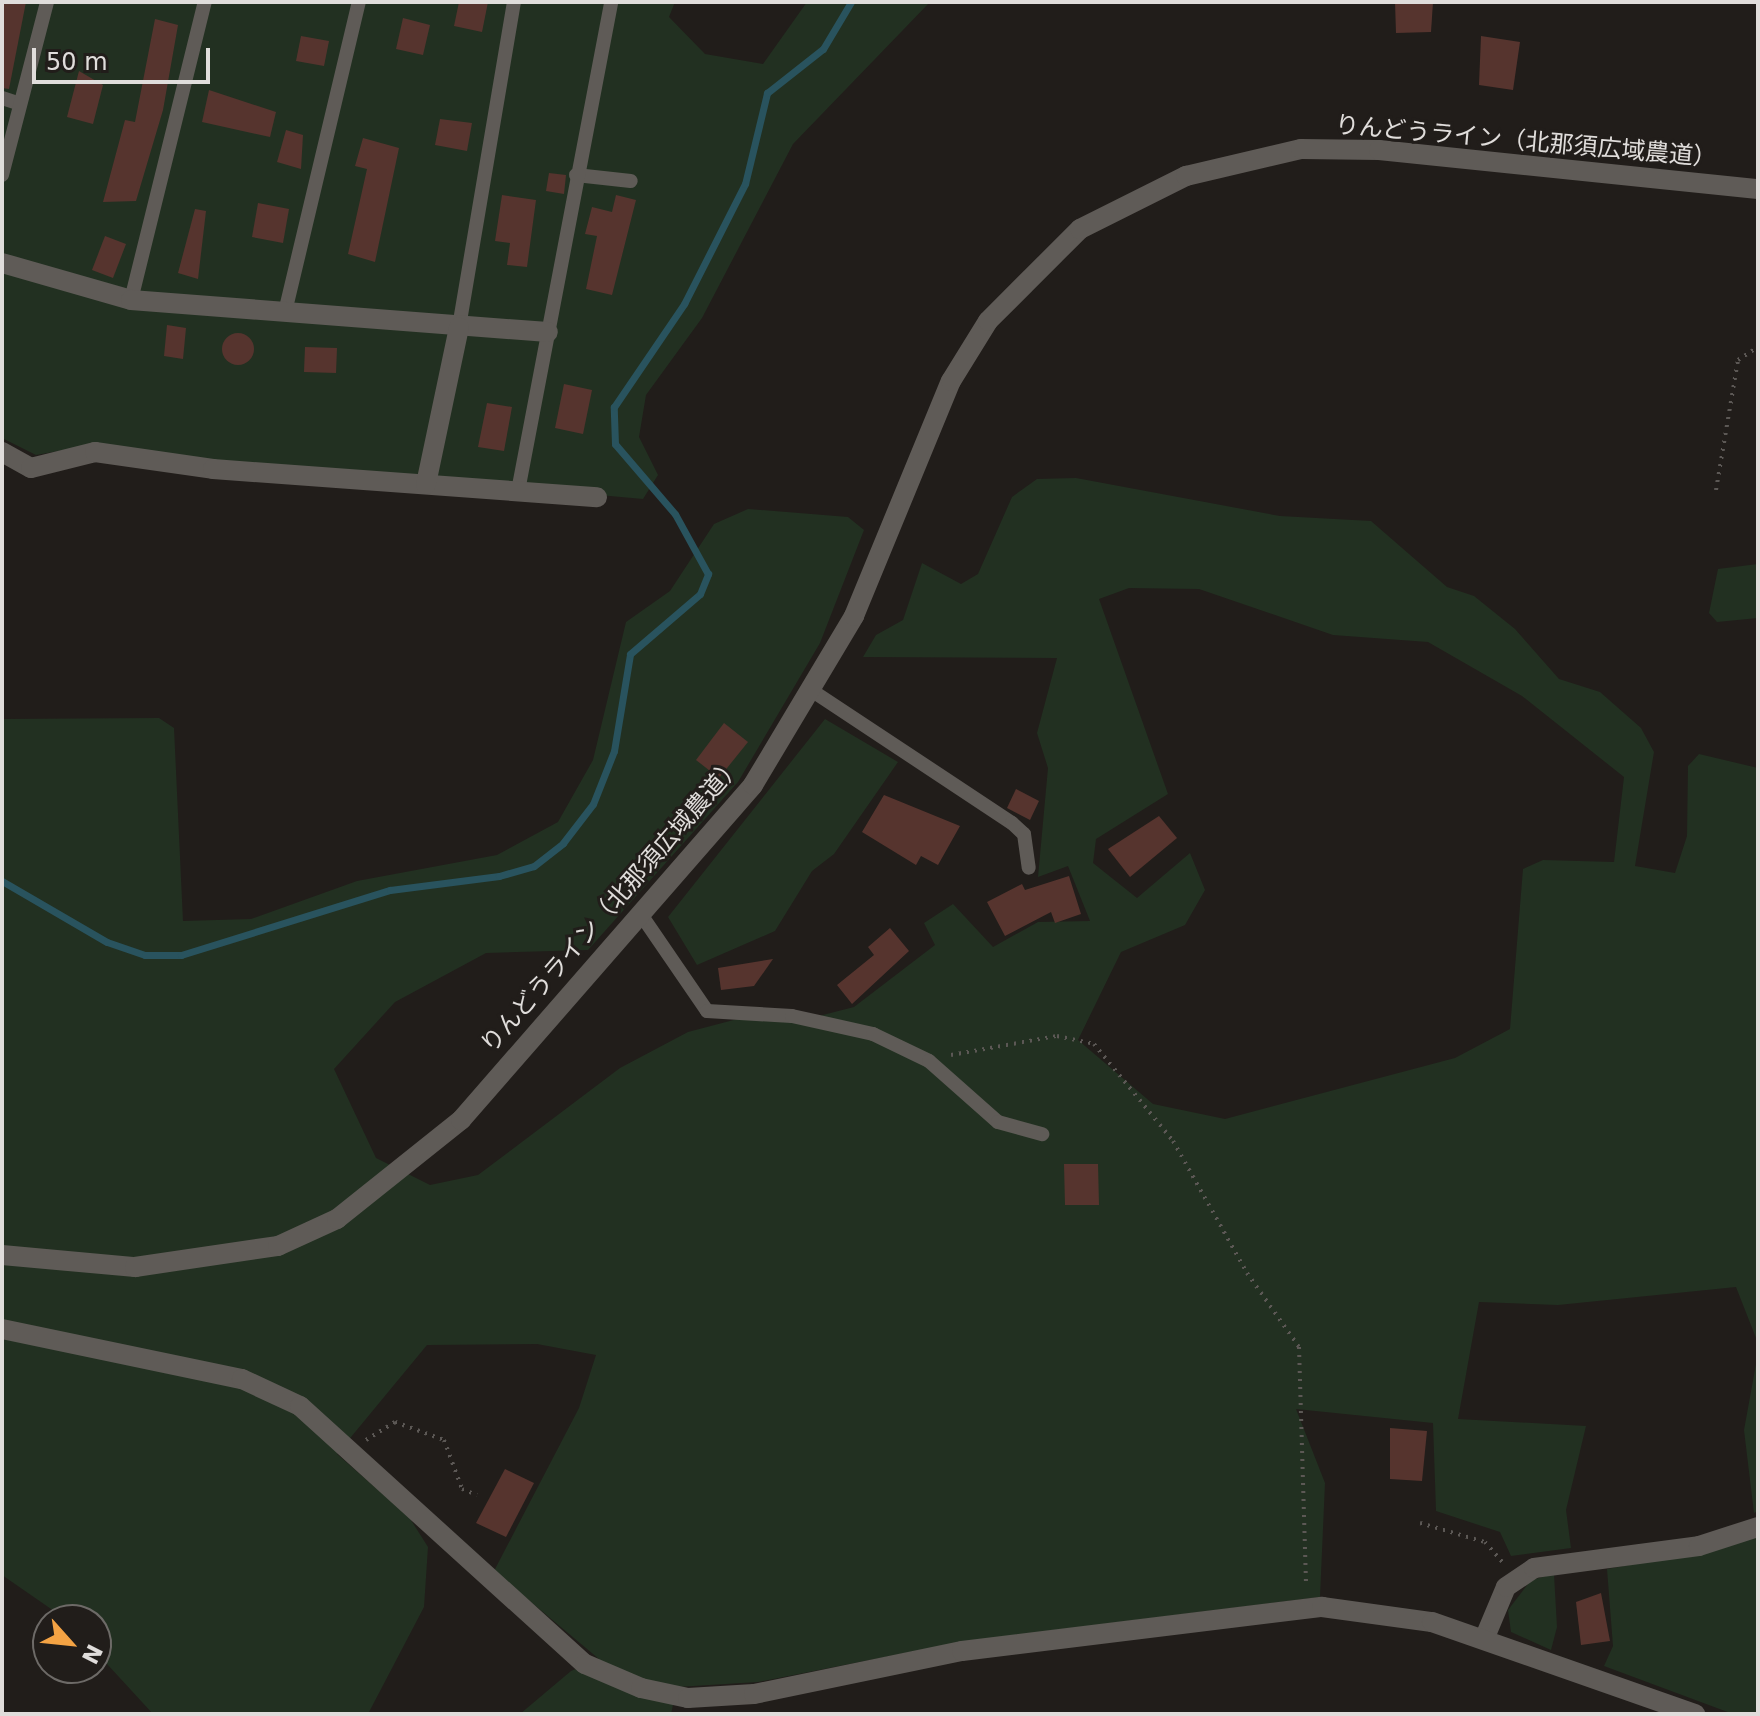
<!DOCTYPE html>
<meta charset="utf-8">
<style>
body{margin:0}
#map{position:relative;width:1760px;height:1716px;overflow:hidden;background:#211d1a;font-family:"DejaVu Sans","Noto Sans JP",sans-serif}
div>[style]{position:absolute}
.green>*{inset:0;background:#223021}
.stream>*{height:7px;margin:-3.5px;padding:0 3.5px;transform-origin:3.5px;border-radius:3.5px;background:#29535e}
.building>*{inset:0;background:#56342e}
.round{border-radius:50%}
.path>*{height:4px;margin-top:-2px;transform-origin:0;background:repeating-linear-gradient(90deg,#5c5855 0 2px,transparent 0 8px)}
.service>*{height:14px;margin:-7px;padding:0 7px;transform-origin:7px;border-radius:7px;background:#5f5b57}
.minor>*{height:20px;margin:-10px;padding:0 10px;transform-origin:10px;border-radius:10px;background:#5f5b57}
.tertiary>*{height:20px;margin:-10px;padding:0 10px;transform-origin:10px;border-radius:10px;background:#5f5b57}
span{translate:-50% -50%;white-space:nowrap;text-align:center;line-height:1.15;-webkit-text-stroke:6px #211d1a;paint-order:stroke}
.street-label{font-size:24px;color:#e0dddb}
.frame{position:absolute;inset:0;border:4px solid #e0dddb;pointer-events:none}
.north{position:absolute;left:32px;top:1604px;width:80px;height:80px;box-sizing:border-box;background:#211d1a;border:2px solid #6d6a67;border-radius:50%;rotate:117deg;font-size:22px;font-weight:700;line-height:32px;text-align:center;color:#e0dddb}
.north::after{content:'';display:block;margin:auto;width:28px;height:36px;background:#f4a344;clip-path:polygon(50% 0,100% 100%,50% 72%,0 100%)}
.scale{position:absolute;left:32px;top:48px;width:178px;height:36px;box-sizing:border-box;border:4px solid #e0dddb;border-top:0;padding-left:10px;font-size:24px;line-height:28px;white-space:nowrap;color:#e0dddb;-webkit-text-stroke:6px #211d1a;paint-order:stroke}
</style>
<div id="map">
<div class="green">
<i style="clip-path:polygon(2px 2px,675px 2px,669px 17px,705px 54px,763px 64px,807px 2px,930px 2px,793px 144px,702px 318px,646px 395px,639px 437px,658px 475px,643px 499px,76px 448px,36px 455px,2px 438px)"></i>
<i style="clip-path:polygon(evenodd,1076px 478px,1280px 516px,1371px 521px,1447px 587px,1474px 596px,1515px 629px,1559px 679px,1600px 692px,1641px 728px,1654px 752px,1635px 866px,1675px 873px,1687px 836px,1688px 766px,1699px 754px,1758px 768px,1758px 1343px,1736px 1287px,1558px 1305px,1479px 1302px,1458px 1419px,1586px 1426px,1566px 1510px,1571px 1548px,1511px 1556px,1500px 1532px,1436px 1511px,1433px 1423px,1296px 1409px,1325px 1483px,1320px 1597px,961px 1642px,758px 1682px,677px 1687px,671px 1714px,520px 1714px,571px 1671px,599px 1659px,494px 1571px,579px 1408px,596px 1355px,537px 1344px,427px 1345px,337px 1454px,409px 1517px,428px 1547px,424px 1607px,368px 1714px,153px 1714px,96px 1652px,96px 1620px,67px 1620px,2px 1575px,2px 719px,159px 718px,174px 728px,183px 921px,251px 919px,357px 881px,497px 855px,558px 822px,593px 760px,626px 622px,670px 591px,714px 524px,748px 509px,848px 517px,864px 530px,820px 643px,738px 782px,588px 950px,486px 953px,395px 1002px,334px 1069px,376px 1158px,430px 1185px,478px 1175px,620px 1068px,688px 1032px,764px 1012px,819px 1016px,854px 1007px,935px 945px,924px 923px,953px 904px,993px 947px,1038px 922px,1090px 921px,1068px 866px,1038px 877px,1048px 768px,1037px 733px,1057px 658px,863px 657px,876px 635px,903px 620px,922px 563px,961px 584px,978px 574px,1012px 497px,1037px 479px,1076px 478px,1129px 588px,1199px 589px,1333px 635px,1428px 642px,1522px 696px,1624px 777px,1614px 862px,1543px 860px,1523px 869px,1510px 1029px,1455px 1058px,1225px 1119px,1153px 1104px,1078px 1040px,1121px 952px,1185px 925px,1205px 890px,1190px 853px,1137px 898px,1093px 863px,1096px 839px,1168px 794px,1099px 599px,1129px 588px)"></i>
<i style="clip-path:polygon(1758px 564px,1758px 618px,1717px 622px,1709px 613px,1718px 569px)"></i>
<i style="clip-path:polygon(825px 719px,898px 762px,834px 854px,812px 871px,775px 931px,697px 965px,668px 917px)"></i>
<i style="clip-path:polygon(1758px 1353px,1758px 1511px,1754px 1513px,1744px 1430px)"></i>
<i style="clip-path:polygon(1758px 1530px,1758px 1714px,1733px 1714px,1604px 1666px,1613px 1646px,1607px 1569px,1691px 1554px)"></i>
<i style="clip-path:polygon(1554px 1574px,1557px 1627px,1551px 1650px,1511px 1632px,1508px 1610px,1531px 1580px)"></i>
</div>
<div class="stream">
<i style="left:2px;top:881px;width:121px;rotate:30.2deg"></i>
<i style="left:107px;top:942px;width:40px;rotate:18.9deg"></i>
<i style="left:145px;top:955px;width:36px"></i>
<i style="left:181px;top:955px;width:219px;rotate:-17.3deg"></i>
<i style="left:390px;top:890px;width:110px;rotate:-7.3deg"></i>
<i style="left:499px;top:876px;width:36px;rotate:-16deg"></i>
<i style="left:534px;top:866px;width:37px;rotate:-38deg"></i>
<i style="left:563px;top:843px;width:49px;rotate:-52.4deg"></i>
<i style="left:593px;top:804px;width:57px;rotate:-68.4deg"></i>
<i style="left:614px;top:751px;width:98px;rotate:-80.6deg"></i>
<i style="left:630px;top:654px;width:92px;rotate:-40.6deg"></i>
<i style="left:700px;top:594px;width:22px;rotate:-68deg"></i>
<i style="left:708px;top:574px;width:68px;rotate:-118.8deg"></i>
<i style="left:675px;top:514px;width:92px;rotate:-130.6deg"></i>
<i style="left:615px;top:444px;width:37px;rotate:-92deg"></i>
<i style="left:614px;top:407px;width:125px;rotate:-55.8deg"></i>
<i style="left:684px;top:304px;width:135px;rotate:-63.1deg"></i>
<i style="left:745px;top:184px;width:94px;rotate:-76.4deg"></i>
<i style="left:767px;top:93px;width:71px;rotate:-38.2deg"></i>
<i style="left:823px;top:49px;width:55px;rotate:-59.2deg"></i>
</div>
<div class="building">
<i style="clip-path:polygon(2px 2px,26px 2px,9px 89px,2px 88px)"></i>
<i style="clip-path:polygon(459px 2px,488px 2px,482px 32px,454px 26px)"></i>
<i style="clip-path:polygon(1395px 2px,1433px 2px,1431px 32px,1396px 33px)"></i>
<i style="clip-path:polygon(403px 18px,430px 25px,423px 55px,396px 49px)"></i>
<i style="clip-path:polygon(155px 19px,178px 25px,163px 110px,136px 201px,103px 202px,125px 120px,135px 122px)"></i>
<i style="clip-path:polygon(301px 36px,329px 41px,324px 66px,296px 61px)"></i>
<i style="clip-path:polygon(1481px 36px,1520px 42px,1513px 90px,1479px 85px)"></i>
<i style="clip-path:polygon(79px 71px,103px 85px,93px 124px,67px 117px)"></i>
<i style="clip-path:polygon(209px 90px,276px 112px,270px 137px,202px 122px)"></i>
<i style="clip-path:polygon(440px 119px,472px 123px,467px 151px,435px 145px)"></i>
<i style="clip-path:polygon(286px 130px,303px 135px,301px 169px,277px 162px)"></i>
<i style="clip-path:polygon(363px 138px,399px 148px,375px 262px,348px 254px,367px 169px,355px 166px)"></i>
<i style="clip-path:polygon(549px 173px,566px 175px,564px 194px,546px 191px)"></i>
<i style="clip-path:polygon(502px 195px,536px 200px,527px 267px,507px 265px,510px 243px,495px 241px)"></i>
<i style="clip-path:polygon(616px 195px,636px 200px,612px 295px,586px 289px,597px 236px,585px 234px,592px 207px,612px 212px)"></i>
<i style="clip-path:polygon(258px 203px,289px 209px,283px 243px,252px 237px)"></i>
<i style="clip-path:polygon(195px 209px,206px 211px,198px 279px,178px 273px)"></i>
<i style="clip-path:polygon(105px 236px,126px 244px,113px 278px,92px 270px)"></i>
<i style="clip-path:polygon(167px 325px,186px 328px,183px 359px,164px 356px)"></i>
<i class="round" style="left:222px;top:333px;width:32px;height:32px"></i>
<i style="clip-path:polygon(305px 347px,337px 348px,336px 373px,304px 372px)"></i>
<i style="clip-path:polygon(564px 384px,592px 390px,583px 434px,555px 428px)"></i>
<i style="clip-path:polygon(487px 403px,512px 407px,504px 451px,478px 447px)"></i>
<i style="clip-path:polygon(724px 723px,748px 742px,719px 778px,696px 760px)"></i>
<i style="clip-path:polygon(1016px 789px,1039px 801px,1030px 820px,1007px 808px)"></i>
<i style="clip-path:polygon(884px 795px,960px 826px,938px 865px,921px 856px,916px 865px,862px 832px)"></i>
<i style="clip-path:polygon(1159px 816px,1177px 838px,1130px 877px,1108px 849px)"></i>
<i style="clip-path:polygon(1069px 876px,1081px 914px,1055px 923px,1051px 912px,1005px 936px,987px 902px,1022px 884px,1025px 890px)"></i>
<i style="clip-path:polygon(890px 928px,909px 951px,852px 1004px,837px 985px,874px 955px,868px 947px)"></i>
<i style="clip-path:polygon(773px 959px,754px 986px,721px 990px,718px 968px)"></i>
<i style="clip-path:polygon(1064px 1164px,1098px 1164px,1099px 1205px,1065px 1205px)"></i>
<i style="clip-path:polygon(1390px 1428px,1427px 1431px,1422px 1481px,1390px 1479px)"></i>
<i style="clip-path:polygon(505px 1469px,534px 1483px,506px 1537px,476px 1523px)"></i>
<i style="clip-path:polygon(1601px 1593px,1610px 1641px,1581px 1645px,1576px 1602px)"></i>
</div>
<div class="path">
<i style="left:1716px;top:490px;width:132px;rotate:-80.4deg"></i>
<i style="left:1738px;top:360px;width:24px;rotate:-33deg"></i>
<i style="left:951px;top:1055px;width:108px;rotate:-10.2deg"></i>
<i style="left:1057px;top:1036px;width:38px;rotate:12deg"></i>
<i style="left:1094px;top:1044px;width:125px;rotate:50.8deg"></i>
<i style="left:1173px;top:1141px;width:151px;rotate:60.7deg"></i>
<i style="left:1247px;top:1273px;width:90px;rotate:54.9deg"></i>
<i style="left:1299px;top:1347px;width:240px;rotate:88.3deg"></i>
<i style="left:366px;top:1440px;width:34px;rotate:-32deg"></i>
<i style="left:395px;top:1422px;width:52px;rotate:20.2deg"></i>
<i style="left:444px;top:1440px;width:52px;rotate:69.8deg"></i>
<i style="left:462px;top:1489px;width:16px;rotate:22deg"></i>
<i style="left:1420px;top:1523px;width:68px;rotate:16.3deg"></i>
<i style="left:1485px;top:1542px;width:29px;rotate:49deg"></i>
</div>
<div class="service">
<i style="left:2px;top:98px;width:19px;rotate:18deg"></i>
<i style="left:2px;top:175px;width:179px;rotate:-75.4deg"></i>
<i style="left:576px;top:175px;width:55px;rotate:6.2deg"></i>
<i style="left:131px;top:300px;width:307px;rotate:-76.1deg"></i>
<i style="left:285px;top:312px;width:319px;rotate:-76.6deg"></i>
<i style="left:459px;top:327px;width:330px;rotate:-80.4deg"></i>
<i style="left:518px;top:491px;width:498px;rotate:-79.2deg"></i>
<i style="left:814px;top:692px;width:237px;rotate:33.5deg"></i>
<i style="left:1012px;top:823px;width:16px;rotate:43deg"></i>
<i style="left:1024px;top:834px;width:34px;rotate:82deg"></i>
<i style="left:642px;top:916px;width:115px;rotate:55.6deg"></i>
<i style="left:707px;top:1011px;width:85px;rotate:3.4deg"></i>
<i style="left:792px;top:1016px;width:83px;rotate:12.5deg"></i>
<i style="left:873px;top:1034px;width:62px;rotate:25.7deg"></i>
<i style="left:929px;top:1061px;width:92px;rotate:41.5deg"></i>
<i style="left:998px;top:1122px;width:46px;rotate:15.3deg"></i>
</div>
<div class="minor">
<i style="left:2px;top:263px;width:134px;rotate:16deg"></i>
<i style="left:131px;top:300px;width:418px;rotate:4.4deg"></i>
<i style="left:2px;top:452px;width:33px;rotate:29deg"></i>
<i style="left:31px;top:468px;width:66px;rotate:-14deg"></i>
<i style="left:95px;top:452px;width:119px;rotate:8.2deg"></i>
<i style="left:213px;top:469px;width:385px;rotate:4.2deg"></i>
<i style="left:426px;top:484px;width:160px;rotate:-78.1deg"></i>
<i style="left:1485px;top:1637px;width:54px;rotate:-67.2deg"></i>
<i style="left:1506px;top:1587px;width:34px;rotate:-34deg"></i>
<i style="left:1534px;top:1568px;width:166px;rotate:-7.6deg"></i>
<i style="left:1699px;top:1546px;width:62px;rotate:-17.9deg"></i>
</div>
<div class="tertiary">
<i style="left:2px;top:1255px;width:134px;rotate:5.2deg"></i>
<i style="left:135px;top:1267px;width:145px;rotate:-8.4deg"></i>
<i style="left:278px;top:1246px;width:65px;rotate:-24.6deg"></i>
<i style="left:337px;top:1219px;width:159px;rotate:-38.6deg"></i>
<i style="left:461px;top:1120px;width:444px;rotate:-48.9deg"></i>
<i style="left:753px;top:785px;width:197px;rotate:-59.1deg"></i>
<i style="left:854px;top:616px;width:254px;rotate:-67.6deg"></i>
<i style="left:951px;top:381px;width:70px;rotate:-58.3deg"></i>
<i style="left:988px;top:321px;width:130px;rotate:-45deg"></i>
<i style="left:1080px;top:229px;width:119px;rotate:-26.6deg"></i>
<i style="left:1186px;top:176px;width:118px;rotate:-13.2deg"></i>
<i style="left:1301px;top:149px;width:78px;rotate:0.7deg"></i>
<i style="left:1379px;top:150px;width:381px;rotate:5.9deg"></i>
<i style="left:2px;top:1329px;width:245px;rotate:11.8deg"></i>
<i style="left:242px;top:1379px;width:64px;rotate:25deg"></i>
<i style="left:300px;top:1406px;width:384px;rotate:42.2deg"></i>
<i style="left:585px;top:1664px;width:61px;rotate:23.2deg"></i>
<i style="left:641px;top:1688px;width:48px;rotate:12deg"></i>
<i style="left:688px;top:1698px;width:66px;rotate:-3.5deg"></i>
<i style="left:754px;top:1694px;width:212px;rotate:-11.7deg"></i>
<i style="left:962px;top:1651px;width:363px;rotate:-7deg"></i>
<i style="left:1322px;top:1607px;width:111px;rotate:7.8deg"></i>
<i style="left:1432px;top:1622px;width:279px;rotate:19.3deg"></i>
</div>
<div class="street-label">
<span style="left:1526px;top:142px;rotate:5deg">りんどうライン（北那須広域農道）</span>
<span style="left:612px;top:905px;rotate:-49deg">りんどうライン（北那須広域農道）</span>
</div>
<div class="frame"></div>
<div class="north">N</div>
<div class="scale">50 m</div>
</div>
